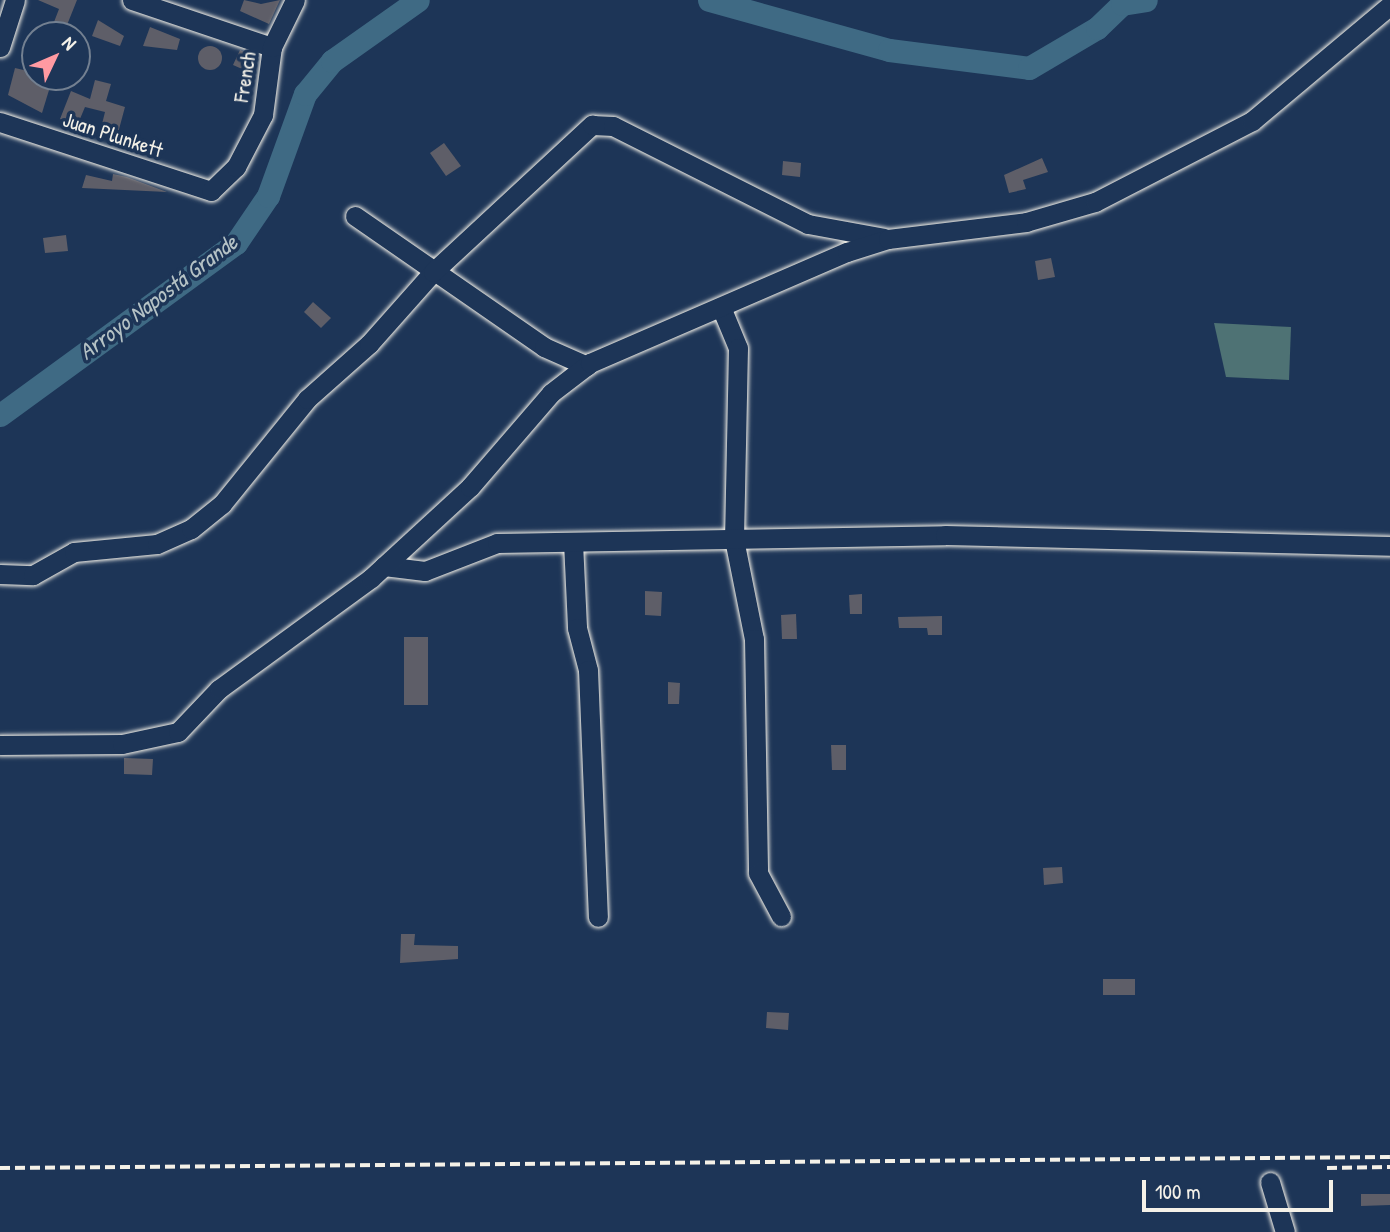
<!DOCTYPE html>
<meta charset="utf-8">
<style>
body{margin:0}
#map{position:relative;width:1390px;height:1232px;overflow:hidden;background:#1d3557;font-family:"Patrick Hand",sans-serif}
div>[style]{position:absolute}
.green>*{inset:0;background:#4e7274}
.river>*{height:23px;margin:-11.5px;padding:0 11.5px;transform-origin:11.5px;border-radius:11.5px;background:#3f6a84}
.building>*{inset:0;background:#5e5e68}
.round{border-radius:50%}
.roads{filter:drop-shadow(0 0 2px #f4f1e8) drop-shadow(0 0 2px #f4f1e8)}
.minor>*{height:19px;margin:-9.5px;padding:0 9.5px;transform-origin:9.5px;border-radius:9.5px;background:#1d3557}
.rail>*{height:3.5px;margin-top:-1.75px;transform-origin:0;background:repeating-linear-gradient(90deg,#f4f1e8 0 10px,transparent 0 15px)}
span{translate:-50% -50%;white-space:nowrap;text-align:center;line-height:1.15;-webkit-text-stroke:7px #1d3557;paint-order:stroke}
.street-label{font-size:21px;color:#f4f1e8}
.water-label{font-size:23px;color:#b5c2c5;font-style:italic}
.north{position:absolute;left:21px;top:21px;width:70px;height:70px;box-sizing:border-box;background:#1d3557;border:2px solid #738091;border-radius:50%;rotate:46deg;font-size:19px;font-weight:700;line-height:28px;text-align:center;color:#f4f1e8}
.north::after{content:'';display:block;margin:auto;width:24px;height:32px;background:#ff9aa2;clip-path:polygon(50% 0,100% 100%,50% 72%,0 100%)}
.scale{position:absolute;left:1142px;top:1180px;width:191px;height:32px;box-sizing:border-box;border:4px solid #f4f1e8;border-top:0;padding-left:9px;font-size:21px;line-height:24px;white-space:nowrap;color:#f4f1e8;-webkit-text-stroke:5px #1d3557;paint-order:stroke}
</style>
<div id="map">
<div class="green">
<i style="clip-path:polygon(1214px 323px,1291px 327px,1289px 380px,1226px 377px)"></i>
</div>
<div class="river">
<i style="left:709px;top:0;width:187px;rotate:15.5deg"></i>
<i style="left:889px;top:50px;width:141px;rotate:7.3deg"></i>
<i style="left:1029px;top:68px;width:79px;rotate:-30.5deg"></i>
<i style="left:1097px;top:28px;width:35px;rotate:-44deg"></i>
<i style="left:1122px;top:4px;width:24px;rotate:-9deg"></i>
<i style="left:0;top:415px;width:292px;rotate:-36.1deg"></i>
<i style="left:236px;top:243px;width:57px;rotate:-55.8deg"></i>
<i style="left:268px;top:196px;width:109px;rotate:-70.1deg"></i>
<i style="left:305px;top:94px;width:43px;rotate:-50.7deg"></i>
<i style="left:332px;top:61px;width:105px;rotate:-35.3deg"></i>
</div>
<div class="building">
<i style="clip-path:polygon(38px 0,77px 0,63px 35px,49px 35px,59px 9px)"></i>
<i style="clip-path:polygon(244px 0,261px 4px,280px 0,269px 24px,240px 11px)"></i>
<i style="clip-path:polygon(98px 20px,124px 36px,120px 46px,92px 36px)"></i>
<i style="clip-path:polygon(150px 27px,180px 39px,177px 50px,143px 46px)"></i>
<i class="round" style="left:198px;top:46px;width:24px;height:24px"></i>
<i style="clip-path:polygon(240px 50px,256px 57px,249px 72px,233px 65px)"></i>
<i style="clip-path:polygon(15px 68px,53px 77px,42px 113px,8px 95px)"></i>
<i style="clip-path:polygon(95px 80px,111px 84px,106px 101px,125px 107px,118px 133px,101px 128px,105px 112px,85px 107px,77px 126px,60px 119px,71px 91px,90px 99px)"></i>
<i style="clip-path:polygon(444px 143px,461px 166px,446px 176px,430px 153px)"></i>
<i style="clip-path:polygon(1042px 158px,1048px 172px,1023px 180px,1026px 189px,1009px 193px,1004px 175px)"></i>
<i style="clip-path:polygon(783px 161px,801px 163px,800px 177px,782px 175px)"></i>
<i style="clip-path:polygon(113px 174px,127px 177px,167px 192px,82px 188px,86px 175px,112px 181px)"></i>
<i style="clip-path:polygon(66px 235px,68px 251px,45px 253px,43px 238px)"></i>
<i style="clip-path:polygon(1051px 258px,1055px 277px,1038px 280px,1035px 261px)"></i>
<i style="clip-path:polygon(313px 302px,331px 318px,321px 328px,304px 312px)"></i>
<i style="clip-path:polygon(645px 591px,662px 592px,661px 616px,645px 615px)"></i>
<i style="clip-path:polygon(862px 594px,862px 614px,850px 614px,849px 595px)"></i>
<i style="clip-path:polygon(796px 614px,797px 639px,782px 639px,781px 615px)"></i>
<i style="clip-path:polygon(942px 616px,942px 635px,928px 635px,927px 628px,899px 628px,898px 617px)"></i>
<i style="clip-path:polygon(404px 637px,428px 637px,428px 705px,404px 705px)"></i>
<i style="clip-path:polygon(668px 682px,680px 683px,679px 704px,668px 704px)"></i>
<i style="clip-path:polygon(831px 745px,846px 745px,846px 770px,832px 770px)"></i>
<i style="clip-path:polygon(124px 758px,153px 759px,152px 775px,124px 774px)"></i>
<i style="clip-path:polygon(1062px 867px,1063px 883px,1044px 885px,1043px 868px)"></i>
<i style="clip-path:polygon(401px 934px,415px 934px,414px 945px,458px 946px,458px 959px,400px 963px)"></i>
<i style="clip-path:polygon(1103px 979px,1135px 979px,1135px 995px,1103px 995px)"></i>
<i style="clip-path:polygon(767px 1012px,789px 1013px,788px 1030px,766px 1028px)"></i>
<i style="clip-path:polygon(1361px 1194px,1390px 1194px,1390px 1205px,1361px 1206px)"></i>
</div>
<div class="roads">
<div class="minor">
<i style="left:132px;top:0;width:148px;rotate:18.6deg"></i>
<i style="left:0;top:47px;width:49px;rotate:-72.3deg"></i>
<i style="left:0;top:122px;width:222px;rotate:18.1deg"></i>
<i style="left:211px;top:191px;width:35px;rotate:-44deg"></i>
<i style="left:236px;top:167px;width:59px;rotate:-62.6deg"></i>
<i style="left:263px;top:115px;width:69px;rotate:-82.5deg"></i>
<i style="left:272px;top:47px;width:52px;rotate:-63.9deg"></i>
<i style="left:355px;top:216px;width:230px;rotate:34.7deg"></i>
<i style="left:544px;top:347px;width:47px;rotate:23.8deg"></i>
<i style="left:721px;top:307px;width:44px;rotate:67.5deg"></i>
<i style="left:738px;top:348px;width:191px;rotate:91.2deg"></i>
<i style="left:734px;top:539px;width:102px;rotate:78.7deg"></i>
<i style="left:754px;top:639px;width:234px;rotate:89deg"></i>
<i style="left:758px;top:873px;width:49px;rotate:61.9deg"></i>
<i style="left:573px;top:542px;width:86px;rotate:87.3deg"></i>
<i style="left:577px;top:628px;width:43px;rotate:75.3deg"></i>
<i style="left:588px;top:670px;width:247px;rotate:87.7deg"></i>
<i style="left:384px;top:566px;width:41px;rotate:7deg"></i>
<i style="left:425px;top:571px;width:77px;rotate:-21.3deg"></i>
<i style="left:497px;top:543px;width:448px;rotate:-1deg"></i>
<i style="left:945px;top:535px;width:445px;rotate:1.4deg"></i>
<i style="left:0;top:574px;width:33px;rotate:2deg"></i>
<i style="left:33px;top:575px;width:47px;rotate:-29.3deg"></i>
<i style="left:74px;top:552px;width:83px;rotate:-5.5deg"></i>
<i style="left:157px;top:544px;width:37px;rotate:-24deg"></i>
<i style="left:191px;top:529px;width:40px;rotate:-39deg"></i>
<i style="left:222px;top:504px;width:135px;rotate:-51deg"></i>
<i style="left:307px;top:399px;width:83px;rotate:-41.6deg"></i>
<i style="left:369px;top:344px;width:96px;rotate:-48.4deg"></i>
<i style="left:433px;top:272px;width:217px;rotate:-42.8deg"></i>
<i style="left:592px;top:125px;width:21px;rotate:3deg"></i>
<i style="left:613px;top:126px;width:218px;rotate:26.7deg"></i>
<i style="left:808px;top:224px;width:77px;rotate:10.4deg"></i>
<i style="left:0;top:745px;width:122px;rotate:-0.5deg"></i>
<i style="left:122px;top:744px;width:57px;rotate:-12.1deg"></i>
<i style="left:178px;top:732px;width:59px;rotate:-46.4deg"></i>
<i style="left:219px;top:689px;width:188px;rotate:-36.1deg"></i>
<i style="left:371px;top:578px;width:134px;rotate:-42.6deg"></i>
<i style="left:470px;top:487px;width:124px;rotate:-49.2deg"></i>
<i style="left:551px;top:393px;width:49px;rotate:-37.6deg"></i>
<i style="left:590px;top:363px;width:280px;rotate:-23.4deg"></i>
<i style="left:847px;top:252px;width:43px;rotate:-17.6deg"></i>
<i style="left:888px;top:239px;width:139px;rotate:-7deg"></i>
<i style="left:1026px;top:222px;width:72px;rotate:-16.2deg"></i>
<i style="left:1095px;top:202px;width:177px;rotate:-27.3deg"></i>
<i style="left:1252px;top:121px;width:180px;rotate:-40deg"></i>
<i style="left:1270px;top:1182px;width:52px;rotate:73.3deg"></i>
</div>
</div>
<div class="rail">
<i style="left:0;top:1168px;width:1390px;rotate:-0.45deg"></i>
<i style="left:1327px;top:1168px;width:63px;rotate:-0.9deg"></i>
</div>
<div class="street-label">
<span style="left:245px;top:77px;rotate:-81deg">French</span>
<span style="left:113px;top:135px;rotate:18deg">Juan Plunkett</span>
</div>
<div class="water-label">
<span style="left:158px;top:297px;rotate:-37deg">Arroyo Napostá Grande</span>
</div>
<div class="north">N</div>
<div class="scale">100 m</div>
</div>
